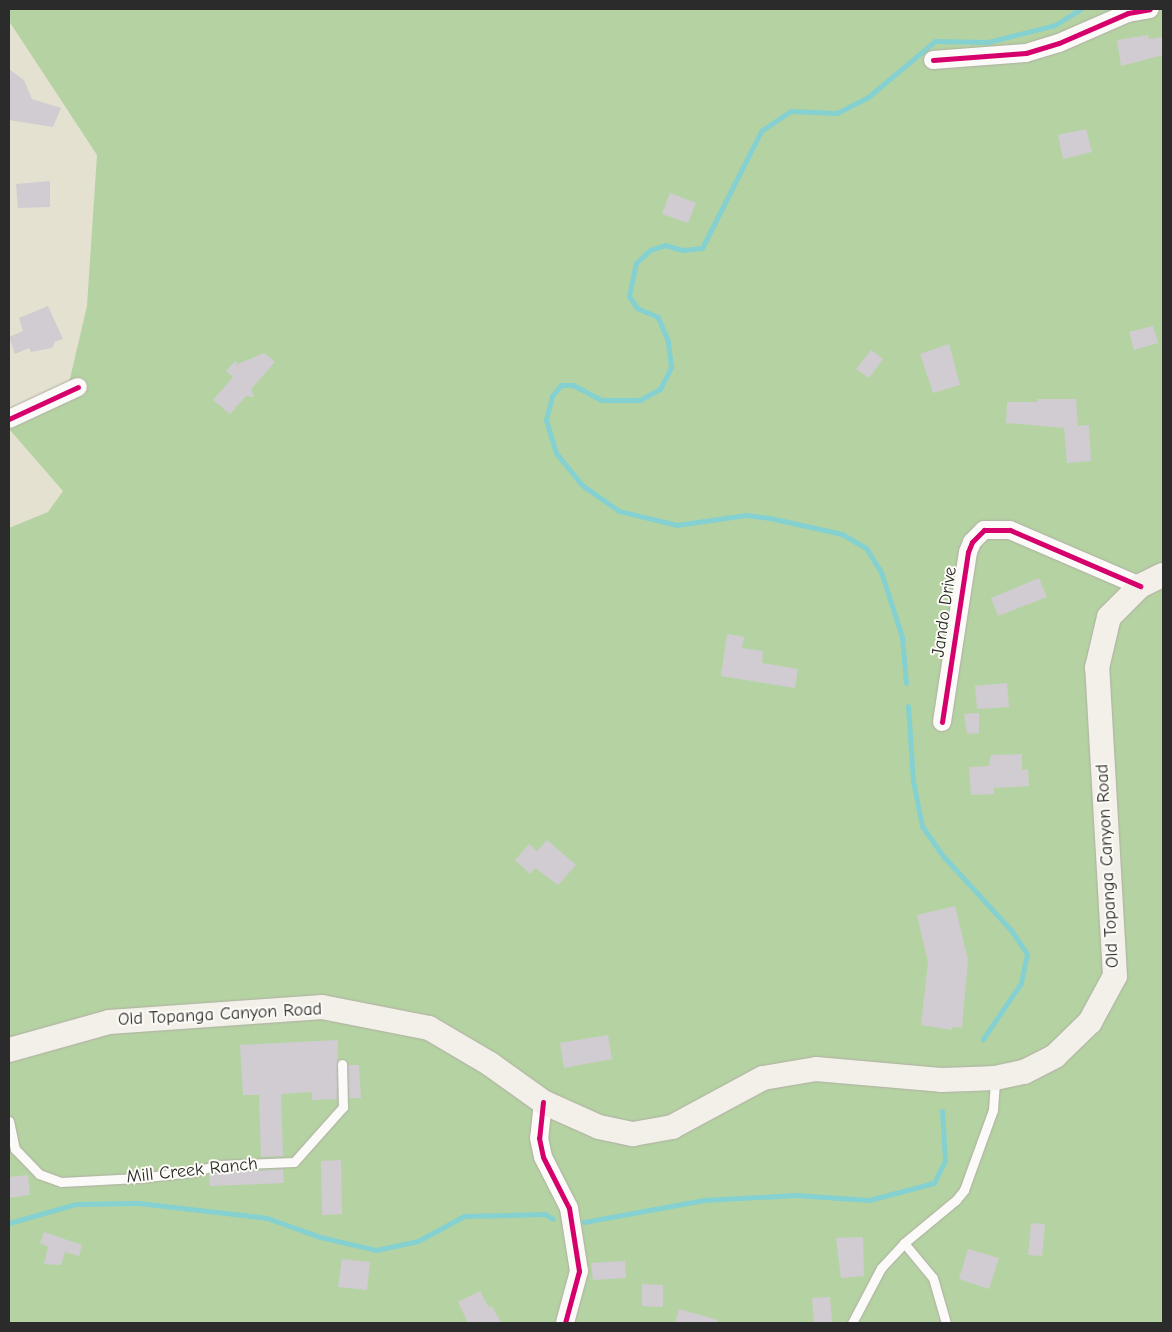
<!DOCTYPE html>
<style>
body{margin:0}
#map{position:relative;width:1172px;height:1332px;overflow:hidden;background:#e4e1d1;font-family:"Comic Neue",sans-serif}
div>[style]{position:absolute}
.green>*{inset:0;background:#b5d3a2}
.stream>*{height:5px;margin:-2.5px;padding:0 2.5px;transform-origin:2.5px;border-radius:2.5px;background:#85d0d0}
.building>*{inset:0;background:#d0ccd2}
.roads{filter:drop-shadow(0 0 1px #b0aea4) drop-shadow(0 0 1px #b0aea4)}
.lane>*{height:9px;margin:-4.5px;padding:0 4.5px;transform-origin:4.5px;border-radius:4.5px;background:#fbfaf8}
.street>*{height:18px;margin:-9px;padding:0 9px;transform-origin:9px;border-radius:9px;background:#fbfaf8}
.secondary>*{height:24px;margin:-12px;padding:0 12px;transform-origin:12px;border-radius:12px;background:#f3f0ea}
.cycleway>*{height:5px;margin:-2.5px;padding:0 2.5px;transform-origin:2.5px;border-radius:2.5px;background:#d6006c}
span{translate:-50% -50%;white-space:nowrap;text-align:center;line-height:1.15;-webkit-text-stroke:4px #fdfcf7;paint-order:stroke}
.street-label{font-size:18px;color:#2b2b2b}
.frame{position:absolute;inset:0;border:10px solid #2b2b2b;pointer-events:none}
</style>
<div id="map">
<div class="green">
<i style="clip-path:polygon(9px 9px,1163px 9px,1163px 1323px,9px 1323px,9px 528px,48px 512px,63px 491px,9px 429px,9px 423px,68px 387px,87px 306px,97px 155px,9px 21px)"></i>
</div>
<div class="stream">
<i style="left:906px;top:683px;width:46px;rotate:-95deg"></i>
<i style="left:902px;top:637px;width:68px;rotate:-107.9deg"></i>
<i style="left:881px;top:572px;width:28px;rotate:-122deg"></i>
<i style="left:866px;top:548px;width:28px;rotate:-150deg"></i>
<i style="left:842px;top:534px;width:74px;rotate:-167.5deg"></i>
<i style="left:770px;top:518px;width:24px;rotate:-173deg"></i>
<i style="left:746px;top:515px;width:70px;rotate:171.8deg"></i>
<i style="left:677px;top:525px;width:60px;rotate:-166.4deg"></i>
<i style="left:619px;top:511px;width:45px;rotate:-144.9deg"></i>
<i style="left:582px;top:485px;width:41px;rotate:-129.1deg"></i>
<i style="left:556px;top:453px;width:34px;rotate:-107deg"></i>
<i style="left:546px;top:420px;width:25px;rotate:-76deg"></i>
<i style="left:552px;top:396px;width:14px;rotate:-51deg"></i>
<i style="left:561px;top:385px;width:12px"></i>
<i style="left:573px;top:385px;width:32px;rotate:28deg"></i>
<i style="left:601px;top:400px;width:39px"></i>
<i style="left:640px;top:400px;width:23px;rotate:-29deg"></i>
<i style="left:660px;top:389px;width:25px;rotate:-63deg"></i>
<i style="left:671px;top:367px;width:26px;rotate:-97deg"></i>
<i style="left:668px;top:341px;width:26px;rotate:-113deg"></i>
<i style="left:658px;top:317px;width:23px;rotate:-157deg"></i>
<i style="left:637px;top:308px;width:14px;rotate:-124deg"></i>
<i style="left:629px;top:296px;width:34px;rotate:-78deg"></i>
<i style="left:636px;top:263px;width:19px;rotate:-43deg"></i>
<i style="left:650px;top:250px;width:16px;rotate:-18deg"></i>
<i style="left:665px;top:245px;width:19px;rotate:16deg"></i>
<i style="left:683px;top:250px;width:19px;rotate:-6deg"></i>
<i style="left:702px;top:248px;width:131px;rotate:-63.2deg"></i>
<i style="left:761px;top:131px;width:36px;rotate:-34deg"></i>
<i style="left:791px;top:111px;width:46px;rotate:2.5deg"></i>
<i style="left:837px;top:113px;width:34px;rotate:-27deg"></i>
<i style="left:867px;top:98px;width:89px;rotate:-40deg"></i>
<i style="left:935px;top:41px;width:53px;rotate:1.1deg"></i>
<i style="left:988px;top:42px;width:69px;rotate:-14.2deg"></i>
<i style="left:1055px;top:25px;width:31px;rotate:-32deg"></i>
<i style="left:908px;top:706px;width:75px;rotate:86.2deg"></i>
<i style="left:913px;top:781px;width:46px;rotate:78.7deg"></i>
<i style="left:922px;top:826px;width:38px;rotate:55deg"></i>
<i style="left:944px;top:857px;width:99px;rotate:47.5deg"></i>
<i style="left:1011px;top:930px;width:29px;rotate:56deg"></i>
<i style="left:1027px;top:954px;width:30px;rotate:102deg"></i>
<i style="left:1021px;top:983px;width:68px;rotate:124.2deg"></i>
<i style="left:584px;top:1222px;width:122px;rotate:-10.4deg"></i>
<i style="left:704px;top:1200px;width:91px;rotate:-3.1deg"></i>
<i style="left:795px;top:1195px;width:74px;rotate:3.9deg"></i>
<i style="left:869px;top:1200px;width:67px;rotate:-14.7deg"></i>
<i style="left:934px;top:1183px;width:25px;rotate:-64deg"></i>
<i style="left:945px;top:1160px;width:49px;rotate:-93.5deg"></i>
<i style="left:9px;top:1223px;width:70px;rotate:-15.8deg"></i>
<i style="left:76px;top:1204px;width:62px;rotate:-0.9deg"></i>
<i style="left:138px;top:1203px;width:130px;rotate:6.6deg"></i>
<i style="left:267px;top:1218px;width:56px;rotate:19.7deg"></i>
<i style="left:320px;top:1237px;width:57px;rotate:13.1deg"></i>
<i style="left:376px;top:1250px;width:43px;rotate:-12.1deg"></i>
<i style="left:418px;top:1241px;width:52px;rotate:-28.5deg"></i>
<i style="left:464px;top:1216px;width:81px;rotate:-1.4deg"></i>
<i style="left:545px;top:1214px;width:9px;rotate:32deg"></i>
</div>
<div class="building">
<i style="clip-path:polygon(1148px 35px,1149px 39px,1163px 37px,1163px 55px,1121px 66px,1117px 40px)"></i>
<i style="clip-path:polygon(9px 69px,24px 80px,32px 99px,61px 108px,53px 127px,9px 120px)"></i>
<i style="clip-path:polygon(1086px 129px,1092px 152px,1063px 159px,1058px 135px)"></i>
<i style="clip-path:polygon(50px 181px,50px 207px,18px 208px,16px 184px)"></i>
<i style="clip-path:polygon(670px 193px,696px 203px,688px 223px,662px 214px)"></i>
<i style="clip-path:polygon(48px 306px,63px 339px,55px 342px,52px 348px,31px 352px,29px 348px,15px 354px,9px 337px,23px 331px,19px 318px)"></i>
<i style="clip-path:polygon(1153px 326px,1158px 343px,1134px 350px,1129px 332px)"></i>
<i style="clip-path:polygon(949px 344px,960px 385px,933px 393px,920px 354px)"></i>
<i style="clip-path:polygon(871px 350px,883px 359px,869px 378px,856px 369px)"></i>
<i style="clip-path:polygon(264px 353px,275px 362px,251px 389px,254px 397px,246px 396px,230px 414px,213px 400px,233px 377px,226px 371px,235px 361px,238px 364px)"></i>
<i style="clip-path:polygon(1037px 399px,1076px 399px,1078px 426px,1089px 425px,1091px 461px,1067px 463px,1064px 428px,1006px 423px,1007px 402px,1037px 402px)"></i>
<i style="clip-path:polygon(1039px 578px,1047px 597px,998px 616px,991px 598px)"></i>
<i style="clip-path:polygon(727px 634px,744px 637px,742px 648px,763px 651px,762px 663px,798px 669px,795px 688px,721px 676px)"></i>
<i style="clip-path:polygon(1007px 683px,1009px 707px,977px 709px,975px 686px)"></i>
<i style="clip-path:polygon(979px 713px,979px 733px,967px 734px,964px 714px)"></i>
<i style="clip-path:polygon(1022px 754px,1022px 770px,1028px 769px,1029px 786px,994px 788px,994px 794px,971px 795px,969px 767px,989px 766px,991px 755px)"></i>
<i style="clip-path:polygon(547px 840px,576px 865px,558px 885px,535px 868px,530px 874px,515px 860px,529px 844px,537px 851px)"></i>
<i style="clip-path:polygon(955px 906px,968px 960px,962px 1028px,952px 1027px,952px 1030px,921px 1025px,928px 962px,917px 915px)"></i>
<i style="clip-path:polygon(608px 1035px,612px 1059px,564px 1068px,560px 1043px)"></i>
<i style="clip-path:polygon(338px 1040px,337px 1099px,312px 1100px,312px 1092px,281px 1094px,283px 1156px,261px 1157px,259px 1095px,243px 1095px,240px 1045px)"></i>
<i style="clip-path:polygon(348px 1065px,359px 1065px,361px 1098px,349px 1098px)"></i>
<i style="clip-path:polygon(341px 1160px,342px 1214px,322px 1215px,321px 1161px)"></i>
<i style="clip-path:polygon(283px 1169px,284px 1183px,210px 1186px,209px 1174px)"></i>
<i style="clip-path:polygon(28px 1175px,30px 1195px,9px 1198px,9px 1177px)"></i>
<i style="clip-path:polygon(1031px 1223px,1045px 1224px,1042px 1256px,1028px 1255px)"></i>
<i style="clip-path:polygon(44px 1232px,82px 1245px,79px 1256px,65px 1252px,61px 1265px,44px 1264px,48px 1247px,40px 1243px)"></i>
<i style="clip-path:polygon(863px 1237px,864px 1276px,841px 1278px,836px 1238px)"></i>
<i style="clip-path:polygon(968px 1249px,999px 1258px,989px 1289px,959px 1279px)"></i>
<i style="clip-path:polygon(342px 1259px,370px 1262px,367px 1290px,338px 1287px)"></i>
<i style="clip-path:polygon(625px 1261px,626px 1278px,593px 1280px,591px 1263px)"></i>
<i style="clip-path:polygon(642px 1284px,663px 1285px,663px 1307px,642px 1306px)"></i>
<i style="clip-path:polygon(480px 1291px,489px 1308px,492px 1306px,501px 1323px,468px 1323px,458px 1302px)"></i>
<i style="clip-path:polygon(830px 1297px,832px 1323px,814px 1323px,812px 1298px)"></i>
<i style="clip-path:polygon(679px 1309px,718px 1320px,717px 1323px,675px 1323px)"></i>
</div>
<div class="roads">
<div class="lane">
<i style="left:9px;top:1121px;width:29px;rotate:78deg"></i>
<i style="left:15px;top:1149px;width:35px;rotate:46deg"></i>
<i style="left:39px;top:1174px;width:23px;rotate:20deg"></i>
<i style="left:61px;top:1182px;width:77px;rotate:-3deg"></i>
<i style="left:138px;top:1178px;width:54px;rotate:-6.3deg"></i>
<i style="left:192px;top:1172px;width:28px;rotate:-15deg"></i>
<i style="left:219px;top:1165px;width:75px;rotate:-2.3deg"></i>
<i style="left:294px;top:1162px;width:74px;rotate:-48.3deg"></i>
<i style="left:343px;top:1107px;width:43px;rotate:-91.3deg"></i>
<i style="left:904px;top:1243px;width:45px;rotate:50.4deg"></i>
<i style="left:933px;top:1278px;width:47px;rotate:73.9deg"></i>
<i style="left:852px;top:1323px;width:62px;rotate:-62.2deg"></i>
<i style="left:881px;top:1268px;width:34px;rotate:-47deg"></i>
<i style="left:904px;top:1243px;width:67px;rotate:-39.6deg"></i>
<i style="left:956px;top:1200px;width:13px;rotate:-51deg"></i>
<i style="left:964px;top:1190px;width:85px;rotate:-70.1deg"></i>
<i style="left:993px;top:1110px;width:30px;rotate:-86deg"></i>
</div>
<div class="street">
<i style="left:933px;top:60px;width:93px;rotate:-4.3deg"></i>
<i style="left:1026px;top:53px;width:34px;rotate:-17deg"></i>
<i style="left:1059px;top:43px;width:75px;rotate:-23.5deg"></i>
<i style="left:1128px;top:13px;width:22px;rotate:-10deg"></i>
<i style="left:9px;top:419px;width:76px;rotate:-24.9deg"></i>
<i style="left:942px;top:722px;width:172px;rotate:-81.3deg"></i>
<i style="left:968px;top:552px;width:11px;rotate:-68deg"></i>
<i style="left:972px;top:542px;width:17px;rotate:-45deg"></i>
<i style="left:984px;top:530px;width:26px"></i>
<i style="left:1010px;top:530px;width:142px;rotate:23.3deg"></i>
<i style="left:543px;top:1102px;width:36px;rotate:96deg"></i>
<i style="left:539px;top:1138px;width:19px;rotate:78deg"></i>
<i style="left:543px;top:1157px;width:57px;rotate:63deg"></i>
<i style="left:569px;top:1208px;width:64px;rotate:81deg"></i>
<i style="left:579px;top:1271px;width:54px;rotate:105.1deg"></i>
</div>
<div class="secondary">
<i style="left:9px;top:1050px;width:104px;rotate:-15.6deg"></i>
<i style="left:109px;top:1022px;width:214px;rotate:-4deg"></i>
<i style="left:322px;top:1007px;width:109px;rotate:11.1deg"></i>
<i style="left:429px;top:1028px;width:71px;rotate:30.5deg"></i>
<i style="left:490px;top:1064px;width:65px;rotate:35.6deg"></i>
<i style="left:543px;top:1102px;width:61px;rotate:24.1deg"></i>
<i style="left:599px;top:1127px;width:35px;rotate:12deg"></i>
<i style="left:633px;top:1134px;width:40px;rotate:-10deg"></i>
<i style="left:672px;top:1127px;width:103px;rotate:-28.3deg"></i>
<i style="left:763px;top:1078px;width:54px;rotate:-9.6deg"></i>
<i style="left:816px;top:1069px;width:125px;rotate:5deg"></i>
<i style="left:941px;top:1080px;width:54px;rotate:-2.1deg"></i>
<i style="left:995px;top:1078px;width:30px;rotate:-12deg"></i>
<i style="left:1024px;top:1072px;width:35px;rotate:-27deg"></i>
<i style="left:1055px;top:1056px;width:49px;rotate:-44.2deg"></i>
<i style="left:1090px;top:1022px;width:52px;rotate:-61.5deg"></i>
<i style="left:1115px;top:976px;width:309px;rotate:-93.3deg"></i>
<i style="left:1097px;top:668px;width:52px;rotate:-76.8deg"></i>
<i style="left:1109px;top:617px;width:44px;rotate:-45deg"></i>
<i style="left:1140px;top:586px;width:25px;rotate:-26deg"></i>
</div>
</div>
<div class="cycleway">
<i style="left:933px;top:60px;width:93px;rotate:-4.3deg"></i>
<i style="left:1026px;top:53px;width:34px;rotate:-17deg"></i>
<i style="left:1059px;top:43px;width:75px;rotate:-23.5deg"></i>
<i style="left:1128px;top:13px;width:22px;rotate:-10deg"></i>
<i style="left:9px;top:419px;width:76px;rotate:-24.9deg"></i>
<i style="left:942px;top:722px;width:172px;rotate:-81.3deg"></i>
<i style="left:968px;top:552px;width:11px;rotate:-68deg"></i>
<i style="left:972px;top:542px;width:17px;rotate:-45deg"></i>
<i style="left:984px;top:530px;width:26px"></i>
<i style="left:1010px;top:530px;width:142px;rotate:23.3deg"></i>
<i style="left:543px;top:1102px;width:36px;rotate:96deg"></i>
<i style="left:539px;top:1138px;width:19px;rotate:78deg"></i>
<i style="left:543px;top:1157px;width:57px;rotate:63deg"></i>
<i style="left:569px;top:1208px;width:64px;rotate:81deg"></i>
<i style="left:579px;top:1271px;width:54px;rotate:105.1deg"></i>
</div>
<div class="street-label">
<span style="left:945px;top:612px;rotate:-82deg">Jando Drive</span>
<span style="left:1108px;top:866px;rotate:-93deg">Old Topanga Canyon Road</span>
<span style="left:220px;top:1015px;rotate:-3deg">Old Topanga Canyon Road</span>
<span style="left:192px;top:1171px;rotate:-6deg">Mill Creek Ranch</span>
</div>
<div class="frame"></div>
</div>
